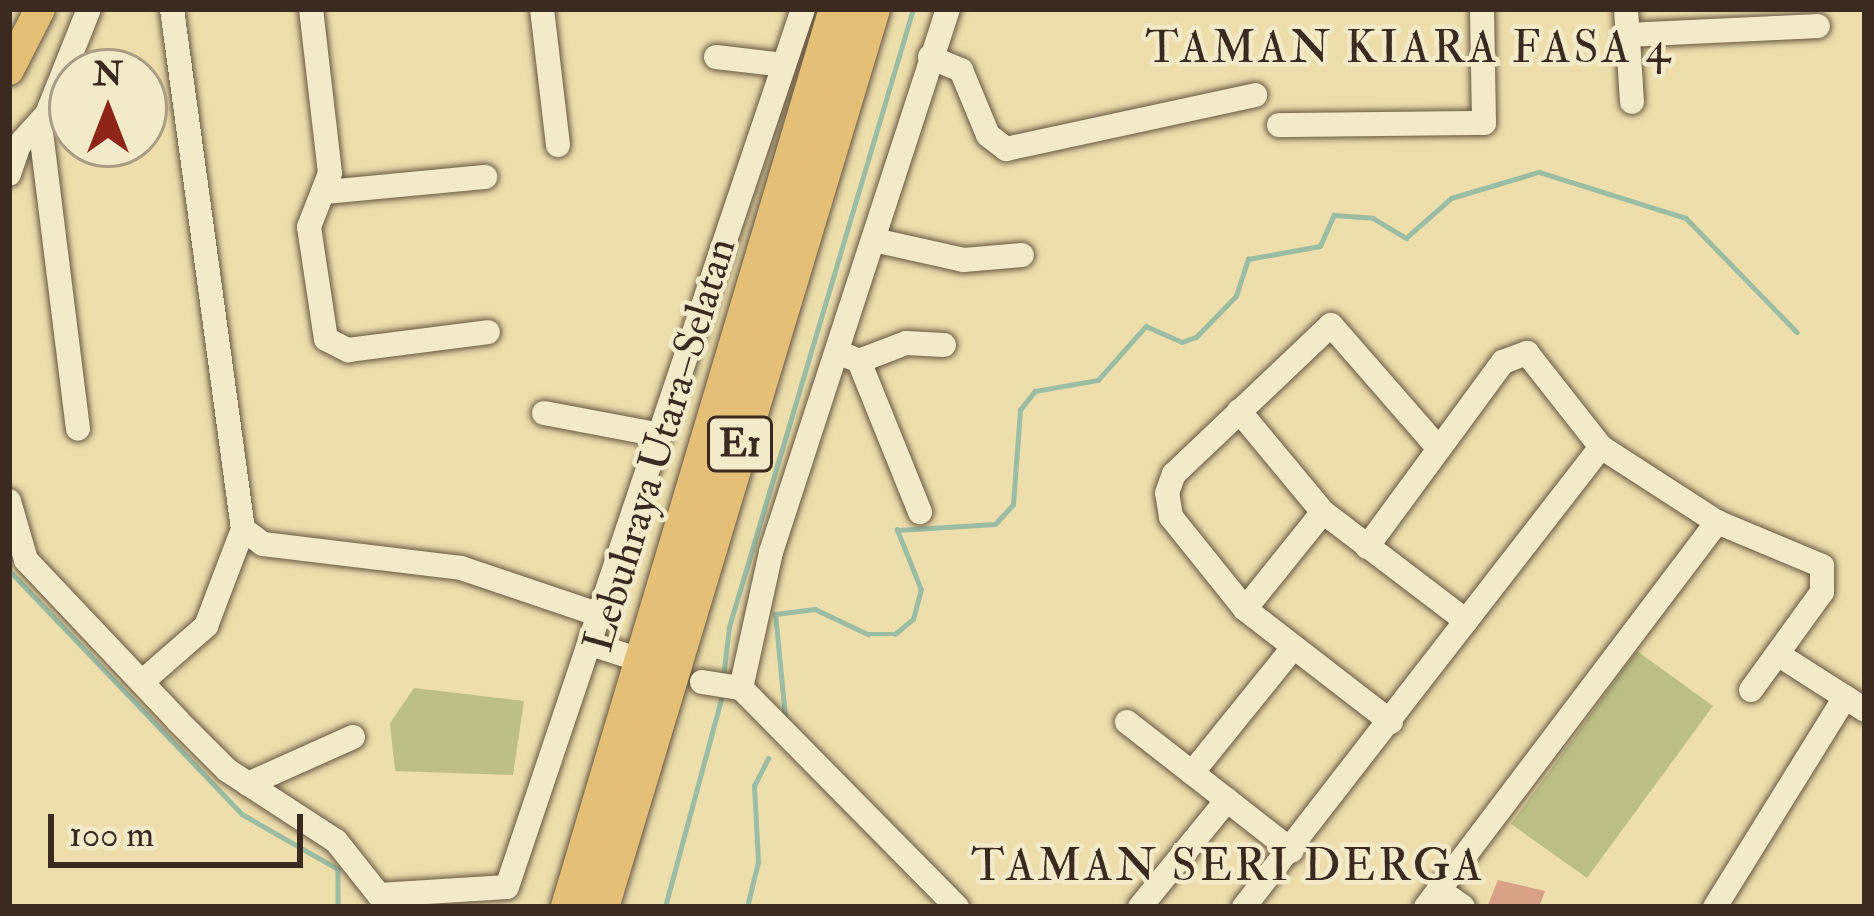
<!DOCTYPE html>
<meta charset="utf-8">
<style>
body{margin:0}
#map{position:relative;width:1874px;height:916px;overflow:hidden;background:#eddeac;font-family:"IM FELL Double Pica",serif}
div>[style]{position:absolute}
.green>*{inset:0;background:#bdc086}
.stream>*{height:4.5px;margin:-2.25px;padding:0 2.25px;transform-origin:2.25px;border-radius:2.25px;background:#9abda4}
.building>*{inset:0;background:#d9a188}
.roads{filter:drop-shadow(0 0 3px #675743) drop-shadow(0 0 3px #675743)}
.minor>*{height:24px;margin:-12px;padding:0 12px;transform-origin:12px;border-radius:12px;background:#f3eac9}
.major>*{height:30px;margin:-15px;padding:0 15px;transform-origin:15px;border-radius:15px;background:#e6bf76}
.highway>*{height:36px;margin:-18px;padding:0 18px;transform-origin:18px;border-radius:18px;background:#e6bf76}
span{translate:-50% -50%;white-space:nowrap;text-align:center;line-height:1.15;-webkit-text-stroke:9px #f3eac9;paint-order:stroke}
.shield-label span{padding:3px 9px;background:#f3eac9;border:3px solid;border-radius:9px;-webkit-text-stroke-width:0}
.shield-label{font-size:39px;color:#3a2a20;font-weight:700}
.street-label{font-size:42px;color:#3a2a20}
.neighbourhood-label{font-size:45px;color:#3a2a20;letter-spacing:3px}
.frame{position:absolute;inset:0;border:12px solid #3a2a20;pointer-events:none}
.north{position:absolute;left:48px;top:48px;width:120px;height:120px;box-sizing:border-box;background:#f3eac9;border:3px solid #a99d85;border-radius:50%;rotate:0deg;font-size:33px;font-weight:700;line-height:48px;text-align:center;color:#3a2a20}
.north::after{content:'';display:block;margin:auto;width:42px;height:54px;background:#8f2418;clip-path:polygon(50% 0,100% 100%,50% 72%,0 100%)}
.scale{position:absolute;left:48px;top:814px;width:255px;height:54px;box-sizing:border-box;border:6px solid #3a2a20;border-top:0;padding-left:15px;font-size:36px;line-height:42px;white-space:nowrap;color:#3a2a20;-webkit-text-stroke:9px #f3eac9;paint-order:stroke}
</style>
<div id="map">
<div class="green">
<i style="clip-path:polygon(1637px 651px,1713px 706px,1587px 878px,1511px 824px)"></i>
<i style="clip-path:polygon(414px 688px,524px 701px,513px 775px,395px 771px,390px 723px)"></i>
</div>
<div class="stream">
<i style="left:9px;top:570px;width:337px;rotate:46.3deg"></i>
<i style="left:242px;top:814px;width:111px;rotate:29.8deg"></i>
<i style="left:338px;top:869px;width:38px;rotate:90deg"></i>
<i style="left:723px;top:678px;width:51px;rotate:-83.3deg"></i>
<i style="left:729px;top:627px;width:645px;rotate:-73.42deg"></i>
<i style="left:785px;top:717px;width:103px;rotate:-95.5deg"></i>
<i style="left:775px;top:614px;width:40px;rotate:-7.1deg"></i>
<i style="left:815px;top:609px;width:59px;rotate:25.3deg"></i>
<i style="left:868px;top:634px;width:27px"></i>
<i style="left:895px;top:634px;width:23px;rotate:-40deg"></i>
<i style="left:913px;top:619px;width:30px;rotate:-75deg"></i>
<i style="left:921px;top:590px;width:65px;rotate:-111.8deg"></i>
<i style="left:897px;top:530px;width:98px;rotate:-3.5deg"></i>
<i style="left:995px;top:524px;width:26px;rotate:-47deg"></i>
<i style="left:1013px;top:505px;width:95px;rotate:-85.8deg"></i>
<i style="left:1020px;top:410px;width:24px;rotate:-52deg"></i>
<i style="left:1035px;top:391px;width:64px;rotate:-9.9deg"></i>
<i style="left:1098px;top:380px;width:72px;rotate:-48.4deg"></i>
<i style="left:1146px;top:326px;width:39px;rotate:24deg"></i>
<i style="left:1182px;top:342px;width:15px;rotate:-20deg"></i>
<i style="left:1196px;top:337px;width:57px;rotate:-45.7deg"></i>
<i style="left:1236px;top:296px;width:39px;rotate:-72deg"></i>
<i style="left:1248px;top:259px;width:73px;rotate:-10.2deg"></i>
<i style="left:1320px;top:246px;width:34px;rotate:-66deg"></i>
<i style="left:1334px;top:215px;width:39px;rotate:4deg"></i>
<i style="left:1373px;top:218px;width:39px;rotate:31deg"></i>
<i style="left:1406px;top:238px;width:60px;rotate:-41.6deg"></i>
<i style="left:1451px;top:198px;width:92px;rotate:-16.5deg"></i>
<i style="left:1539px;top:172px;width:154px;rotate:17.4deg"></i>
<i style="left:1686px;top:218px;width:159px;rotate:45.8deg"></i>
<i style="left:665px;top:907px;width:215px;rotate:-74.9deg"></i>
<i style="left:747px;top:907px;width:46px;rotate:-76.3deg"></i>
<i style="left:758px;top:862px;width:76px;rotate:-93deg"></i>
<i style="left:754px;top:786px;width:31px;rotate:-63deg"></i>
</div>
<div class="building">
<i style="clip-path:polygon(1498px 880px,1545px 891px,1539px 907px,1487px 907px)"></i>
</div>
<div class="roads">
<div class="minor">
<i style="left:172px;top:9px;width:525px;rotate:82.23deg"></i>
<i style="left:243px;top:529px;width:25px;rotate:37deg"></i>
<i style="left:263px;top:544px;width:199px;rotate:6.9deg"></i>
<i style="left:461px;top:568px;width:147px;rotate:18.7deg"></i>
<i style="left:311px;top:9px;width:165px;rotate:83.4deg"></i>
<i style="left:330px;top:173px;width:58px;rotate:111.3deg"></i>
<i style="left:309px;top:227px;width:113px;rotate:81.4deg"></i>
<i style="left:326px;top:339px;width:25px;rotate:27deg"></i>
<i style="left:348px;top:350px;width:141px;rotate:-7.3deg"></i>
<i style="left:542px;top:9px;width:137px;rotate:83.3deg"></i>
<i style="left:948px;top:9px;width:571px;rotate:108.05deg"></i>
<i style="left:771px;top:552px;width:139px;rotate:102.4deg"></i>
<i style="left:741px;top:688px;width:308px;rotate:45.4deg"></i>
<i style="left:1626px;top:9px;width:93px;rotate:86.3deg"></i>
<i style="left:1627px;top:35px;width:191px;rotate:-2.7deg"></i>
<i style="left:716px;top:57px;width:68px;rotate:6.7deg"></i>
<i style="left:930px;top:57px;width:34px;rotate:23deg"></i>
<i style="left:961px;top:70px;width:70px;rotate:67.4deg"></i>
<i style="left:988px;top:135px;width:23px;rotate:38deg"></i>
<i style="left:1006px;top:149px;width:255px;rotate:-12.2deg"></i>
<i style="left:40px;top:124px;width:307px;rotate:82.9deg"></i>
<i style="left:1279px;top:125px;width:205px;rotate:-0.6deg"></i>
<i style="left:1484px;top:123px;width:114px;rotate:-91deg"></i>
<i style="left:9px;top:174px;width:31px;rotate:-71deg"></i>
<i style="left:19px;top:145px;width:42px;rotate:-47.9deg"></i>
<i style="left:47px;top:114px;width:113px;rotate:-68.2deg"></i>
<i style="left:326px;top:192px;width:160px;rotate:-5.4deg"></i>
<i style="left:874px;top:240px;width:92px;rotate:12.5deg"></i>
<i style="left:964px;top:260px;width:58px;rotate:-4.9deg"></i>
<i style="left:837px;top:352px;width:24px;rotate:22deg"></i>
<i style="left:859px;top:361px;width:163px;rotate:68deg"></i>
<i style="left:859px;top:361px;width:50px;rotate:-21deg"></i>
<i style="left:906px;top:343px;width:38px;rotate:3deg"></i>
<i style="left:1239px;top:411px;width:131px;rotate:50.3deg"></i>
<i style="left:1323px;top:512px;width:180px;rotate:37.3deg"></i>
<i style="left:544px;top:413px;width:118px;rotate:10.7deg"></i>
<i style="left:9px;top:501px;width:61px;rotate:73.9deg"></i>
<i style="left:26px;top:560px;width:221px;rotate:46.6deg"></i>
<i style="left:178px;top:721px;width:69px;rotate:45deg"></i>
<i style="left:227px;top:770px;width:130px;rotate:33.1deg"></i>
<i style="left:336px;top:841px;width:69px;rotate:51.5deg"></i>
<i style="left:379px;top:895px;width:128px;rotate:-3.6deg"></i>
<i style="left:507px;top:887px;width:927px;rotate:-71.37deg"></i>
<i style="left:1367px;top:547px;width:230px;rotate:-53.7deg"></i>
<i style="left:1503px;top:362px;width:26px;rotate:-21deg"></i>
<i style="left:1527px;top:353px;width:120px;rotate:51.8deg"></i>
<i style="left:1601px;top:447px;width:138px;rotate:32.9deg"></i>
<i style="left:1717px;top:522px;width:114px;rotate:22.7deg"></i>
<i style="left:1822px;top:566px;width:26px;rotate:90deg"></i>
<i style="left:1822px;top:592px;width:121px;rotate:125.9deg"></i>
<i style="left:1245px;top:609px;width:124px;rotate:-51.2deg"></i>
<i style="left:591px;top:644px;width:36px;rotate:18deg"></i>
<i style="left:1779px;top:655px;width:102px;rotate:32.6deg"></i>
<i style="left:143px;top:681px;width:84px;rotate:-41.1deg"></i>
<i style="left:206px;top:626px;width:104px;rotate:-69.1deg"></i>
<i style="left:702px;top:682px;width:39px;rotate:9deg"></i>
<i style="left:1127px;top:722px;width:209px;rotate:38deg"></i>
<i style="left:1391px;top:722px;width:185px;rotate:-142.3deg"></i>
<i style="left:1245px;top:609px;width:118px;rotate:-128.8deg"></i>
<i style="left:1171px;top:517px;width:24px;rotate:-99deg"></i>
<i style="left:1167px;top:493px;width:20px;rotate:-70deg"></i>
<i style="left:1174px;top:474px;width:216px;rotate:-43.5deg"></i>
<i style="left:1331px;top:325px;width:164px;rotate:48.9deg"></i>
<i style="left:1192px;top:773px;width:161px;rotate:-51.1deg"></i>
<i style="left:248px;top:784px;width:115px;rotate:-24.1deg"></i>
<i style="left:1439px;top:890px;width:29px;rotate:35deg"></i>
<i style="left:1140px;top:907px;width:138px;rotate:-50.9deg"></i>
<i style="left:1244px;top:907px;width:582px;rotate:-52.19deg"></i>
<i style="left:1426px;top:907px;width:483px;rotate:-52.9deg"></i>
<i style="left:1715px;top:907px;width:247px;rotate:-58.2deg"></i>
</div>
<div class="major">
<i style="left:9px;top:70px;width:68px;rotate:-63.1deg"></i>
</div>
<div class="highway">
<i style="left:569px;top:907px;width:937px;rotate:-73.38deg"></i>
<i style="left:601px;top:907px;width:938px;rotate:-73.21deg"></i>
</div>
</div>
<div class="shield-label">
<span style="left:740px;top:444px">E1</span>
</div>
<div class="street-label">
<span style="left:660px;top:445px;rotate:-73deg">Lebuhraya Utara–Selatan</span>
</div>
<div class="neighbourhood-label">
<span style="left:1409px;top:49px">TAMAN KIARA FASA 4</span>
<span style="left:1228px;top:867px">TAMAN SERI DERGA</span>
</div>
<div class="frame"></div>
<div class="north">N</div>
<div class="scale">100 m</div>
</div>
